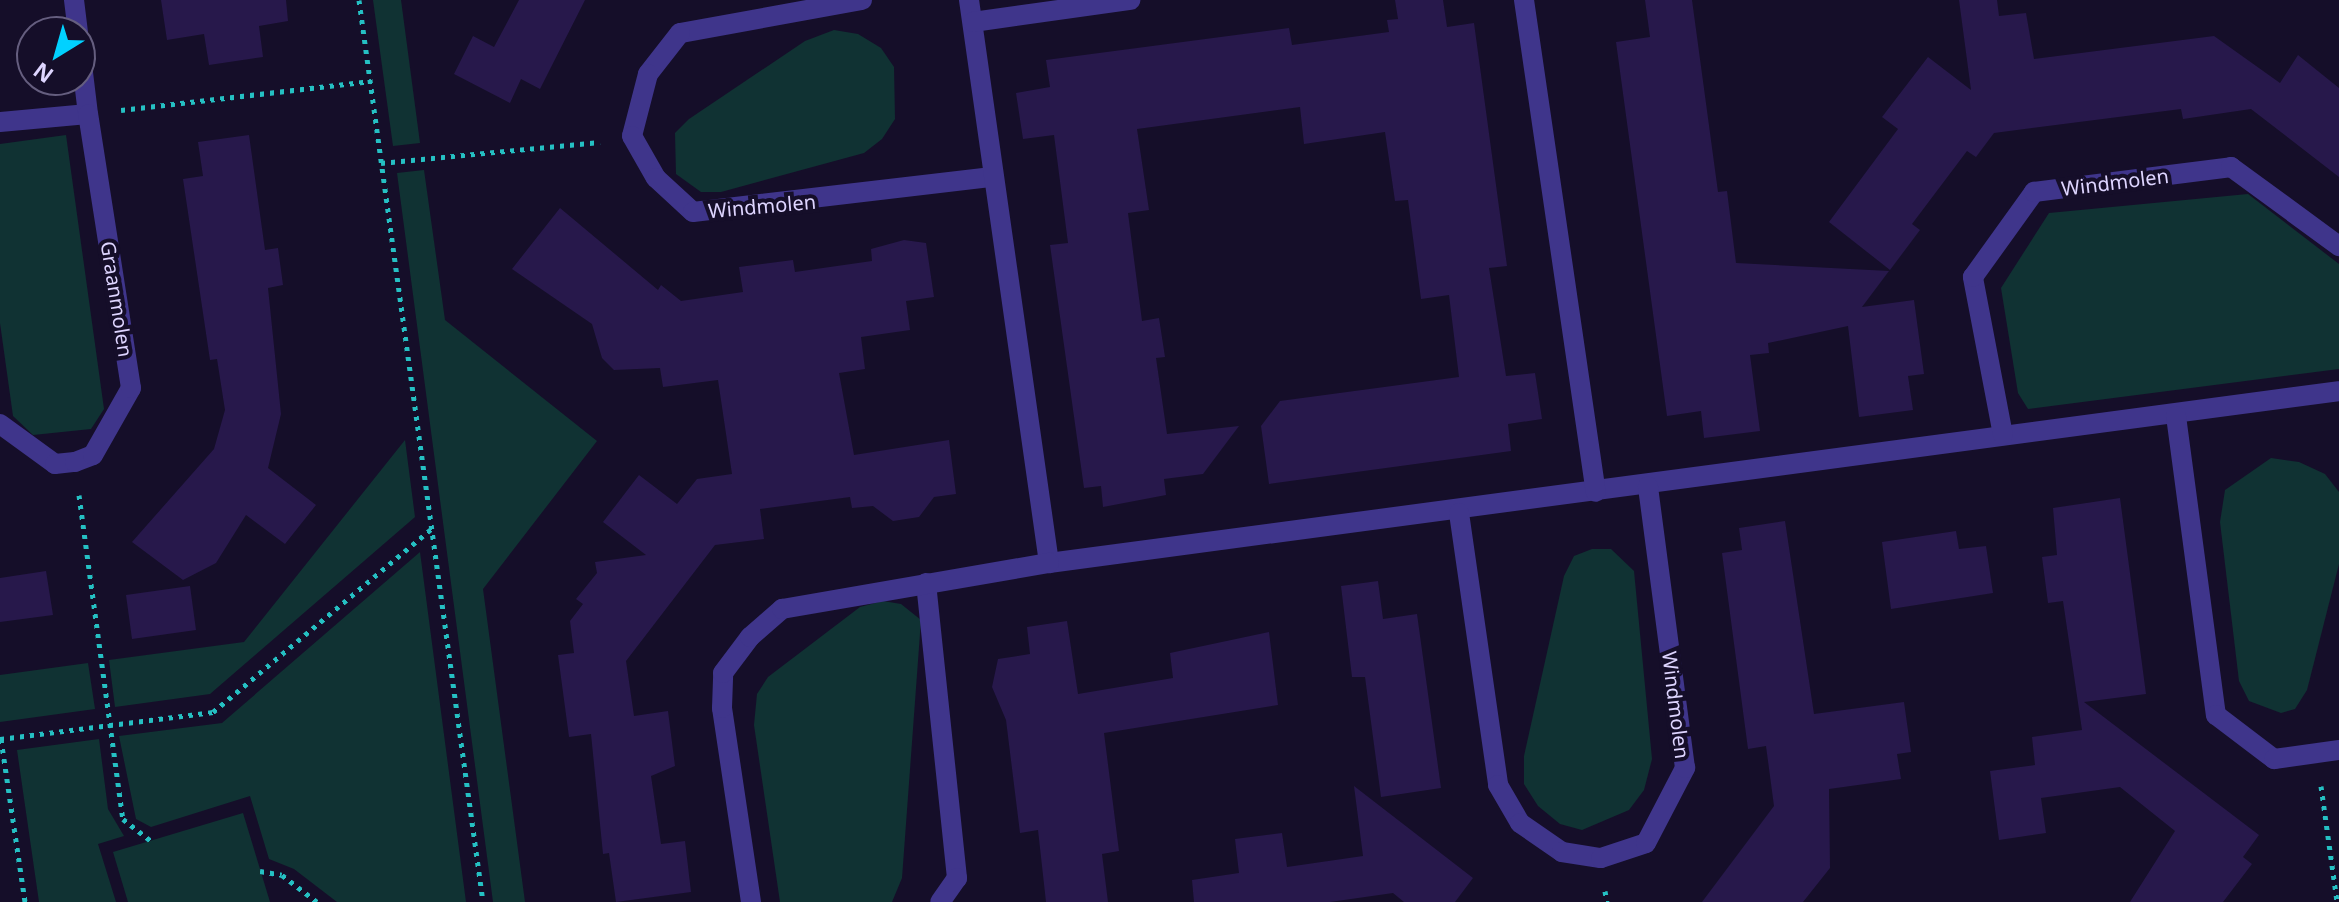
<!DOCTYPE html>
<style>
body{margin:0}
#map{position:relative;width:2339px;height:902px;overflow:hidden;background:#150e29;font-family:"Noto Sans",sans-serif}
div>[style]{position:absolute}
.green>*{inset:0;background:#103233}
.building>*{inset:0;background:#27184b}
.path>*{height:5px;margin-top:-2.5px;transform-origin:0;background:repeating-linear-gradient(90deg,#25c0c3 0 4px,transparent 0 10px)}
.minor>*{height:20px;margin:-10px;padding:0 10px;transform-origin:10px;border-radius:10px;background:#3f358b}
span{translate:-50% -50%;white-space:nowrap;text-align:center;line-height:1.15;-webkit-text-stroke:8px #150e29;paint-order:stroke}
.street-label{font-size:20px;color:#ded5ff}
.north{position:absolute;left:16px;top:16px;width:80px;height:80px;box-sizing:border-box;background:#150e29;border:2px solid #655e7f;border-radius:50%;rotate:217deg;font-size:22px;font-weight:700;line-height:32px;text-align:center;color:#ded5ff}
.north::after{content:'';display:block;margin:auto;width:28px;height:36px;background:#01d1ff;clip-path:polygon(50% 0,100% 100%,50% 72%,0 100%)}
</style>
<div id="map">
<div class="green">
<i style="clip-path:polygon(373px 0,401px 0,420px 143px,393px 146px)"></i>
<i style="clip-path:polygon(834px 30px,858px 34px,881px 48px,894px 67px,895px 119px,882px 139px,864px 153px,721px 192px,701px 192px,676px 174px,675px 133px,689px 119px,805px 41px)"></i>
<i style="clip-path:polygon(66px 135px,104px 409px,91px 429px,33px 435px,13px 416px,0 323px,0 144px)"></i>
<i style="clip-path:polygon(424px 170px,445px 320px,597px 441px,483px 589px,525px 902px,493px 902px,397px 173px)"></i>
<i style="clip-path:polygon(2248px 194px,2339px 264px,2339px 369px,2028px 409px,2018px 393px,2001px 288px,2049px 213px)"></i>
<i style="clip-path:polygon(405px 440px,415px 517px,210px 694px,115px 707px,109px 660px,244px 642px)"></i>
<i style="clip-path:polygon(2271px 458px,2299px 462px,2325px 474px,2339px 492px,2339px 564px,2307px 690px,2295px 709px,2281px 713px,2249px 701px,2239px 681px,2220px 522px,2225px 490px)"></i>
<i style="clip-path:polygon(1592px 549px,1611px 549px,1634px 571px,1652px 759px,1644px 790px,1629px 810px,1582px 830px,1560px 824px,1538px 806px,1524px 784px,1524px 756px,1564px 576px,1574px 556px)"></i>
<i style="clip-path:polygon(420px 552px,466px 902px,337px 902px,294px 869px,269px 859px,250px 796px,151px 827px,136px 819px,119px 736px,222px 723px)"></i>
<i style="clip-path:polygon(883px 601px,901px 604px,921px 620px,902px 878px,892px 902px,780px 902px,754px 725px,757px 694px,768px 677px,860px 607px)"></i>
<i style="clip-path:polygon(88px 663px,95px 709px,0 722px,0 675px)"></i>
<i style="clip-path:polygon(99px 739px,108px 809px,124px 836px,98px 844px,116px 902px,39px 902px,17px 750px)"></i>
<i style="clip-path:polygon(243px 813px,270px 902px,128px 902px,113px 852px)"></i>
</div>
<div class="building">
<i style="clip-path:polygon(161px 0,286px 0,288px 21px,259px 26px,263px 57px,209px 65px,204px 34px,167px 40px)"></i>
<i style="clip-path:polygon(519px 0,585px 0,540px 89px,521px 79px,510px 103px,454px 74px,473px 36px,494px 47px)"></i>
<i style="clip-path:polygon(1395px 0,1443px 0,1447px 27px,1474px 23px,1507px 266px,1489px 268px,1506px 376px,1535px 373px,1542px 419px,1508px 424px,1511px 451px,1269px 484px,1261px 426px,1280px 401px,1459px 377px,1449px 295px,1421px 299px,1408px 200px,1395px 201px,1385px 132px,1304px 144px,1300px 107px,1137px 129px,1149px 210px,1128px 213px,1142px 321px,1159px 318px,1165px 357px,1156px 358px,1167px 434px,1239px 426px,1203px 474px,1164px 479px,1166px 495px,1103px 507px,1101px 486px,1084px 488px,1050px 245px,1068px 243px,1054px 135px,1023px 139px,1016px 93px,1050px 87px,1046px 60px,1289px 28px,1292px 45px,1389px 32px,1387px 20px,1398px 19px)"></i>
<i style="clip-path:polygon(1645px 0,1692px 0,1718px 192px,1727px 191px,1736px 263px,1889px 271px,1862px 307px,1914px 300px,1924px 374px,1908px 376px,1913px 410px,1859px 417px,1848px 326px,1768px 343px,1769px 353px,1750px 355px,1760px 431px,1704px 438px,1701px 411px,1667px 416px,1616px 42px,1650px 37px)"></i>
<i style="clip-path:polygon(1959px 0,1997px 0,1999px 16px,2026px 13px,2034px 59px,2214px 36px,2280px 83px,2298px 55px,2339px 88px,2339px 177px,2251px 109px,2183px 119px,2181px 109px,1994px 133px,1976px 157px,1967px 151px,1912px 224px,1920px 230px,1890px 270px,1829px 222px,1898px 129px,1882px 117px,1928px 57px,1971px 90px)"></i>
<i style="clip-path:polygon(249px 135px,265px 250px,278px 248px,283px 285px,268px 288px,281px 414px,268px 468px,316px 505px,285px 544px,246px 515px,216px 563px,183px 580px,132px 542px,214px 449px,225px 410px,217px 359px,210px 360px,183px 179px,203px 176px,198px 142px)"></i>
<i style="clip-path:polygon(560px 208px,658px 290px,661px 285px,681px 301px,743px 292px,739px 267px,793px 260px,795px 272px,872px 261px,871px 249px,904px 240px,926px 243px,934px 297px,906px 301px,910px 330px,861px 337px,865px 369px,839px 373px,854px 455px,949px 440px,956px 494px,934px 497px,919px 517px,893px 521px,873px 506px,852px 508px,850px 497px,760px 509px,764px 539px,715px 545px,626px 661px,634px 716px,668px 711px,675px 766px,651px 776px,661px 844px,685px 841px,691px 892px,616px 902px,609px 853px,603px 854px,591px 734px,569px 737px,558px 655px,574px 653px,570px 621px,583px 604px,576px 599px,597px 573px,595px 562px,646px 555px,603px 522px,639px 475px,677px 504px,697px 479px,732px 474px,718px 380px,663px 387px,660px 368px,614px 370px,602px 358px,592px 324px,512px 269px)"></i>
<i style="clip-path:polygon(2120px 498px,2146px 694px,2084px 702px,2259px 835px,2243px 857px,2252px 864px,2223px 902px,2130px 902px,2175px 831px,2120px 787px,2041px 798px,2046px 833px,1999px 840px,1990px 771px,2035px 765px,2032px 737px,2082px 730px,2063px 601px,2048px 603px,2042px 557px,2057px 555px,2053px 508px)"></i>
<i style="clip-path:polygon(1785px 521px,1814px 714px,1904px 702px,1911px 752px,1897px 754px,1901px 779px,1829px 789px,1830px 868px,1803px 902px,1702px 902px,1774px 806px,1766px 746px,1748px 749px,1722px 553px,1742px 550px,1739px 528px)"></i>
<i style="clip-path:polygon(1956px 531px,1959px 549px,1986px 546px,1993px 593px,1891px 609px,1882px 542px)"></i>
<i style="clip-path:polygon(46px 571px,53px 615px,0 622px,0 578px)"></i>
<i style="clip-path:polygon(1378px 581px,1383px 619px,1417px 614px,1441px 788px,1381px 797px,1365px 677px,1352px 677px,1341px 586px)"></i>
<i style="clip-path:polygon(190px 586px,196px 630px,132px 639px,126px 595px)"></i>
<i style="clip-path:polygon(1067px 621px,1078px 694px,1173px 678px,1170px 653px,1269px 632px,1278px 705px,1104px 733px,1119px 851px,1102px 854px,1108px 902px,1046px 902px,1038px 830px,1020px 833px,1006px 720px,992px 687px,998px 659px,1030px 654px,1027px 627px)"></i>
<i style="clip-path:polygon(1354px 786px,1473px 878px,1455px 902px,1404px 902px,1393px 893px,1330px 902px,1194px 902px,1192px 880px,1239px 873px,1235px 839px,1282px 833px,1287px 867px,1363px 856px)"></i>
</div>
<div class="path">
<i style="left:359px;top:0;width:910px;rotate:82.17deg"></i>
<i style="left:121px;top:110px;width:252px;rotate:-6.6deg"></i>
<i style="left:381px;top:163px;width:220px;rotate:-5.5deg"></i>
<i style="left:79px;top:495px;width:327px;rotate:82.3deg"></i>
<i style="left:123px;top:819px;width:36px;rotate:38deg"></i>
<i style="left:0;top:739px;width:215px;rotate:-7.2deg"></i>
<i style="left:213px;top:712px;width:285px;rotate:-40deg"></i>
<i style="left:1px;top:739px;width:165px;rotate:81.6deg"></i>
<i style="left:2321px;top:786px;width:117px;rotate:82.1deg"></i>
<i style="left:260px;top:871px;width:22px;rotate:10deg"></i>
<i style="left:282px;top:875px;width:44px;rotate:37.6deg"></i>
<i style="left:1605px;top:891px;width:11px;rotate:80deg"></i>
</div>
<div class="minor">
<i style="left:74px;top:0;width:32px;rotate:83deg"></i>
<i style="left:862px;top:0;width:185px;rotate:169.7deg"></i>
<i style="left:680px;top:33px;width:52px;rotate:128deg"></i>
<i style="left:648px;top:74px;width:64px;rotate:104.5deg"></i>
<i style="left:632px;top:136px;width:48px;rotate:60.3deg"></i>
<i style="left:656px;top:178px;width:50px;rotate:42.6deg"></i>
<i style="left:693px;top:212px;width:299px;rotate:-6.7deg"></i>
<i style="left:969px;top:0;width:569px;rotate:81.91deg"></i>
<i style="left:1049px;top:563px;width:1301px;rotate:-7.59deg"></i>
<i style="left:1524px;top:0;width:497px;rotate:81.7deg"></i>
<i style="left:973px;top:22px;width:159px;rotate:-8deg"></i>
<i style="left:0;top:122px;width:88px;rotate:-5.2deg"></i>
<i style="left:88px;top:114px;width:66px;rotate:-96.9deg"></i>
<i style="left:2176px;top:416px;width:302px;rotate:82.4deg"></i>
<i style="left:2216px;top:715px;width:73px;rotate:37.2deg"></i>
<i style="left:2274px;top:759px;width:66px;rotate:-7.9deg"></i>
<i style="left:0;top:424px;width:68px;rotate:36deg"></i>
<i style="left:55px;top:464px;width:20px;rotate:-6deg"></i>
<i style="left:75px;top:462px;width:19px;rotate:-21deg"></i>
<i style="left:93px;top:455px;width:77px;rotate:-60.4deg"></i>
<i style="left:131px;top:388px;width:277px;rotate:-98.9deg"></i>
<i style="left:2003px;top:435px;width:161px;rotate:-100.8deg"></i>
<i style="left:1973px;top:277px;width:105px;rotate:-54.3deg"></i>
<i style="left:2034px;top:192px;width:199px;rotate:-7.2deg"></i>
<i style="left:2231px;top:167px;width:134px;rotate:36.2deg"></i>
<i style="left:1459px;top:513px;width:275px;rotate:81.8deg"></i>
<i style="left:1498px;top:785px;width:44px;rotate:59.9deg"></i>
<i style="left:1520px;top:823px;width:51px;rotate:34.6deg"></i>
<i style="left:1562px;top:852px;width:39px;rotate:9deg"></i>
<i style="left:1601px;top:858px;width:47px;rotate:-18.4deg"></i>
<i style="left:1646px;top:843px;width:85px;rotate:-62.5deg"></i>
<i style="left:1685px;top:768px;width:284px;rotate:-97.5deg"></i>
<i style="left:926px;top:583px;width:297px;rotate:84deg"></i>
<i style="left:957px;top:878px;width:29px;rotate:125deg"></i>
<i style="left:751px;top:902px;width:196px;rotate:-98.5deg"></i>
<i style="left:722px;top:708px;width:35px;rotate:-88deg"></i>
<i style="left:723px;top:673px;width:45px;rotate:-53.1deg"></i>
<i style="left:750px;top:637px;width:43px;rotate:-41.2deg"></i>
<i style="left:782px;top:609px;width:271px;rotate:-9.8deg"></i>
</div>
<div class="street-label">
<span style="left:2115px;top:182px;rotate:-7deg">Windmolen</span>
<span style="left:762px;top:206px;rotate:-5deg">Windmolen</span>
<span style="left:117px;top:299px;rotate:81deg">Graanmolen</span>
<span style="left:1676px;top:705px;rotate:83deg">Windmolen</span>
</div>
<div class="north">N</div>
</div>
